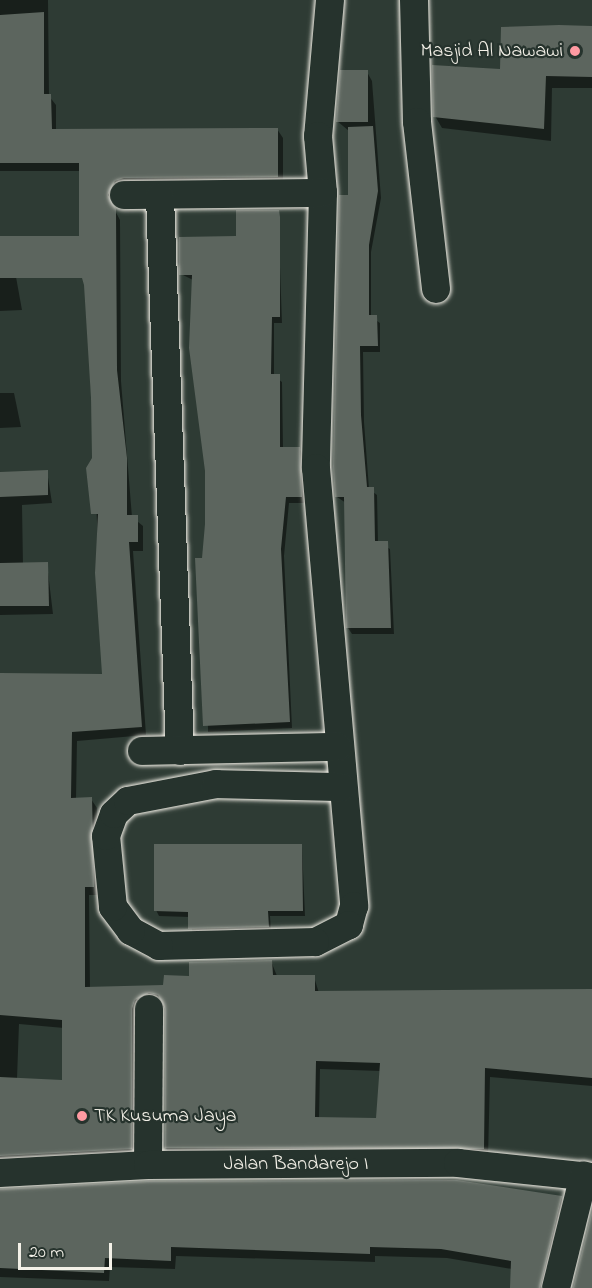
<!DOCTYPE html>
<style>
body{margin:0}
#map{position:relative;width:592px;height:1288px;overflow:hidden;background:#2e3b34;font-family:"Indie Flower",sans-serif}
div>[style]{position:absolute}
.shadow>*{inset:0;background:#0007}
.building>*{inset:0;background:#5c655e}
.roads{filter:drop-shadow(0 0 2px #f4f1e8) drop-shadow(0 0 2px #f4f1e8)}
.minor>*{height:28px;margin:-14px;padding:0 14px;transform-origin:14px;border-radius:14px;background:#26332d}
.dots>*{width:16px;height:16px;translate:-50% -50%;box-sizing:border-box;border:3px solid #26332d;border-radius:50%}
span{translate:-50% -50%;white-space:nowrap;text-align:center;line-height:1.15;-webkit-text-stroke:4.5px #26332d;paint-order:stroke}
.poi-label{font-size:20px;color:#f4f1e8}
.right{translate:-100% -50%;text-align:right}
.left{translate:0 -50%;text-align:left}
.street-label{font-size:20px;color:#f4f1e8}
.scale{position:absolute;left:18px;top:1243px;width:94px;height:27px;box-sizing:border-box;border:3px solid #f4f1e8;border-top:0;padding-left:8px;font-size:18px;line-height:21px;white-space:nowrap;color:#f4f1e8;-webkit-text-stroke:4px #26332d;paint-order:stroke}
</style>
<div id="map">
<div class="shadow">
<i style="clip-path:polygon(evenodd,0 0,48px 0,49px 96px,56px 105px,56px 130px,277px 129px,283px 138px,283px 186px,120px 190px,112px 205px,120px 220px,121px 381px,132px 517px,143px 526px,143px 551px,133px 551px,146px 735px,77px 741px,76px 799px,91px 799px,97px 808px,98px 895px,89px 895px,90px 988px,165px 986px,271px 961px,277px 976px,314px 977px,319px 993px,592px 991px,592px 1086px,490px 1077px,488px 1158px,171px 1157px,166px 1148px,167px 1009px,154px 1001px,136px 1158px,0 1168px,0 674px,104px 676px,81px 171px,0 171px,0 0,19px 1024px,64px 1028px,63px 1082px,17px 1079px,19px 1024px,0 0,320px 1069px,381px 1071px,377px 1119px,319px 1119px,320px 1069px)"></i>
<i style="clip-path:polygon(592px 30px,592px 88px,552px 88px,551px 141px,442px 128px,435px 116px,501px 70px)"></i>
<i style="clip-path:polygon(367px 72px,372px 81px,381px 198px,371px 252px,371px 317px,380px 323px,380px 352px,363px 352px,364px 422px,369px 489px,377px 495px,378px 542px,390px 549px,394px 634px,352px 634px,348px 628px,346px 503px,337px 497px,349px 196px,349px 131px,337px 121px)"></i>
<i style="clip-path:polygon(278px 211px,282px 323px,274px 323px,274px 376px,282px 382px,283px 448px,299px 448px,303px 455px,305px 503px,289px 503px,284px 556px,292px 728px,208px 732px,206px 471px,193px 280px,181px 274px)"></i>
<i style="clip-path:polygon(16px 277px,22px 310px,0 311px,0 278px)"></i>
<i style="clip-path:polygon(0 393px,14px 393px,21px 427px,0 428px)"></i>
<i style="clip-path:polygon(47px 471px,52px 503px,22px 505px,23px 564px,47px 564px,53px 614px,0 615px,0 474px)"></i>
<i style="clip-path:polygon(302px 846px,305px 916px,270px 916px,271px 932px,193px 934px,189px 917px,159px 916px,156px 910px)"></i>
<i style="clip-path:polygon(0 1191px,561px 1198px,566px 1207px,546px 1288px,511px 1288px,512px 1269px,447px 1258px,375px 1256px,375px 1262px,176px 1256px,175px 1269px,110px 1267px,109px 1281px,0 1277px)"></i>
</div>
<div class="building">
<i style="clip-path:polygon(evenodd,44px 12px,44px 94px,51px 94px,52px 129px,278px 128px,278px 177px,124px 178px,115px 181px,108px 195px,116px 209px,117px 370px,127px 458px,127px 515px,138px 515px,138px 542px,129px 542px,142px 727px,72px 732px,71px 798px,92px 797px,94px 887px,85px 887px,85px 987px,163px 985px,164px 975px,189px 976px,189px 962px,272px 960px,273px 975px,315px 975px,315px 991px,592px 989px,592px 1078px,485px 1068px,484px 1149px,165px 1148px,165px 1009px,158px 995px,149px 993px,135px 1000px,132px 1009px,132px 1149px,0 1156px,0 1077px,62px 1080px,62px 1020px,0 1015px,0 673px,102px 674px,95px 573px,98px 514px,91px 514px,86px 468px,92px 458px,91px 398px,84px 285px,82px 278px,0 278px,0 236px,79px 236px,79px 163px,0 163px,0 15px,44px 12px,316px 1061px,380px 1063px,376px 1118px,315px 1117px,316px 1061px)"></i>
<i style="clip-path:polygon(559px 25px,592px 26px,592px 77px,546px 76px,544px 129px,433px 117px,432px 65px,500px 69px,501px 27px)"></i>
<i style="clip-path:polygon(340px 70px,368px 70px,368px 122px,336px 122px)"></i>
<i style="clip-path:polygon(373px 126px,378px 191px,369px 245px,369px 315px,377px 315px,378px 346px,360px 346px,361px 415px,367px 487px,374px 487px,375px 541px,388px 541px,391px 628px,346px 628px,344px 497px,335px 497px,333px 467px,339px 195px,348px 195px,348px 127px)"></i>
<i style="clip-path:polygon(236px 210px,279px 210px,280px 217px,280px 317px,272px 317px,271px 374px,280px 374px,280px 447px,300px 447px,302px 497px,286px 497px,281px 549px,290px 722px,203px 726px,195px 558px,202px 558px,205px 524px,205px 471px,189px 348px,192px 275px,179px 275px,179px 237px,236px 236px)"></i>
<i style="clip-path:polygon(48px 470px,48px 495px,0 497px,0 472px)"></i>
<i style="clip-path:polygon(48px 562px,49px 606px,0 606px,0 563px)"></i>
<i style="clip-path:polygon(154px 844px,302px 844px,303px 911px,268px 911px,269px 927px,188px 929px,188px 912px,154px 911px)"></i>
<i style="clip-path:polygon(457px 1180px,562px 1196px,540px 1288px,510px 1288px,511px 1261px,441px 1249px,370px 1247px,370px 1254px,171px 1247px,171px 1261px,105px 1258px,104px 1273px,0 1268px,0 1189px,148px 1181px)"></i>
<i style="clip-path:polygon(592px 1211px,592px 1288px,573px 1288px)"></i>
</div>
<div class="roads">
<div class="minor">
<i style="left:330px;top:0;width:137px;rotate:95deg"></i>
<i style="left:318px;top:136px;width:57px;rotate:85deg"></i>
<i style="left:323px;top:193px;width:275px;rotate:91.5deg"></i>
<i style="left:316px;top:468px;width:440px;rotate:85deg"></i>
<i style="left:354px;top:906px;width:20px;rotate:105deg"></i>
<i style="left:349px;top:925px;width:38px;rotate:153deg"></i>
<i style="left:315px;top:942px;width:156px;rotate:178.5deg"></i>
<i style="left:159px;top:946px;width:32px;rotate:-152deg"></i>
<i style="left:131px;top:931px;width:30px;rotate:-127deg"></i>
<i style="left:113px;top:907px;width:71px;rotate:-95.6deg"></i>
<i style="left:106px;top:836px;width:23px;rotate:-70deg"></i>
<i style="left:114px;top:814px;width:19px;rotate:-43deg"></i>
<i style="left:128px;top:801px;width:90px;rotate:-10.9deg"></i>
<i style="left:216px;top:784px;width:126px;rotate:1.4deg"></i>
<i style="left:414px;top:0;width:122px;rotate:88.6deg"></i>
<i style="left:417px;top:122px;width:168px;rotate:83.5deg"></i>
<i style="left:124px;top:195px;width:199px;rotate:-0.6deg"></i>
<i style="left:160px;top:197px;width:554px;rotate:87.93deg"></i>
<i style="left:142px;top:751px;width:196px;rotate:-1.2deg"></i>
<i style="left:148px;top:1165px;width:156px;rotate:-89.6deg"></i>
<i style="left:0;top:1173px;width:148px;rotate:-3.1deg"></i>
<i style="left:148px;top:1165px;width:310px;rotate:-0.4deg"></i>
<i style="left:458px;top:1163px;width:135px;rotate:6deg"></i>
<i style="left:556px;top:1288px;width:116px;rotate:-76.1deg"></i>
</div>
</div>
<div class="dots">
<i style="left:575px;top:51px;background:#ff9aa2"></i>
<i style="left:82px;top:1116px;background:#ff9aa2"></i>
</div>
<div class="poi-label">
<span class="right" style="left:563px;top:51px">Masjid Al Nawawi</span>
<span class="left" style="left:94px;top:1116px">TK Kusuma Jaya</span>
</div>
<div class="street-label">
<span style="left:296px;top:1164px">Jalan Bandarejo I</span>
</div>
<div class="scale">20 m</div>
</div>
